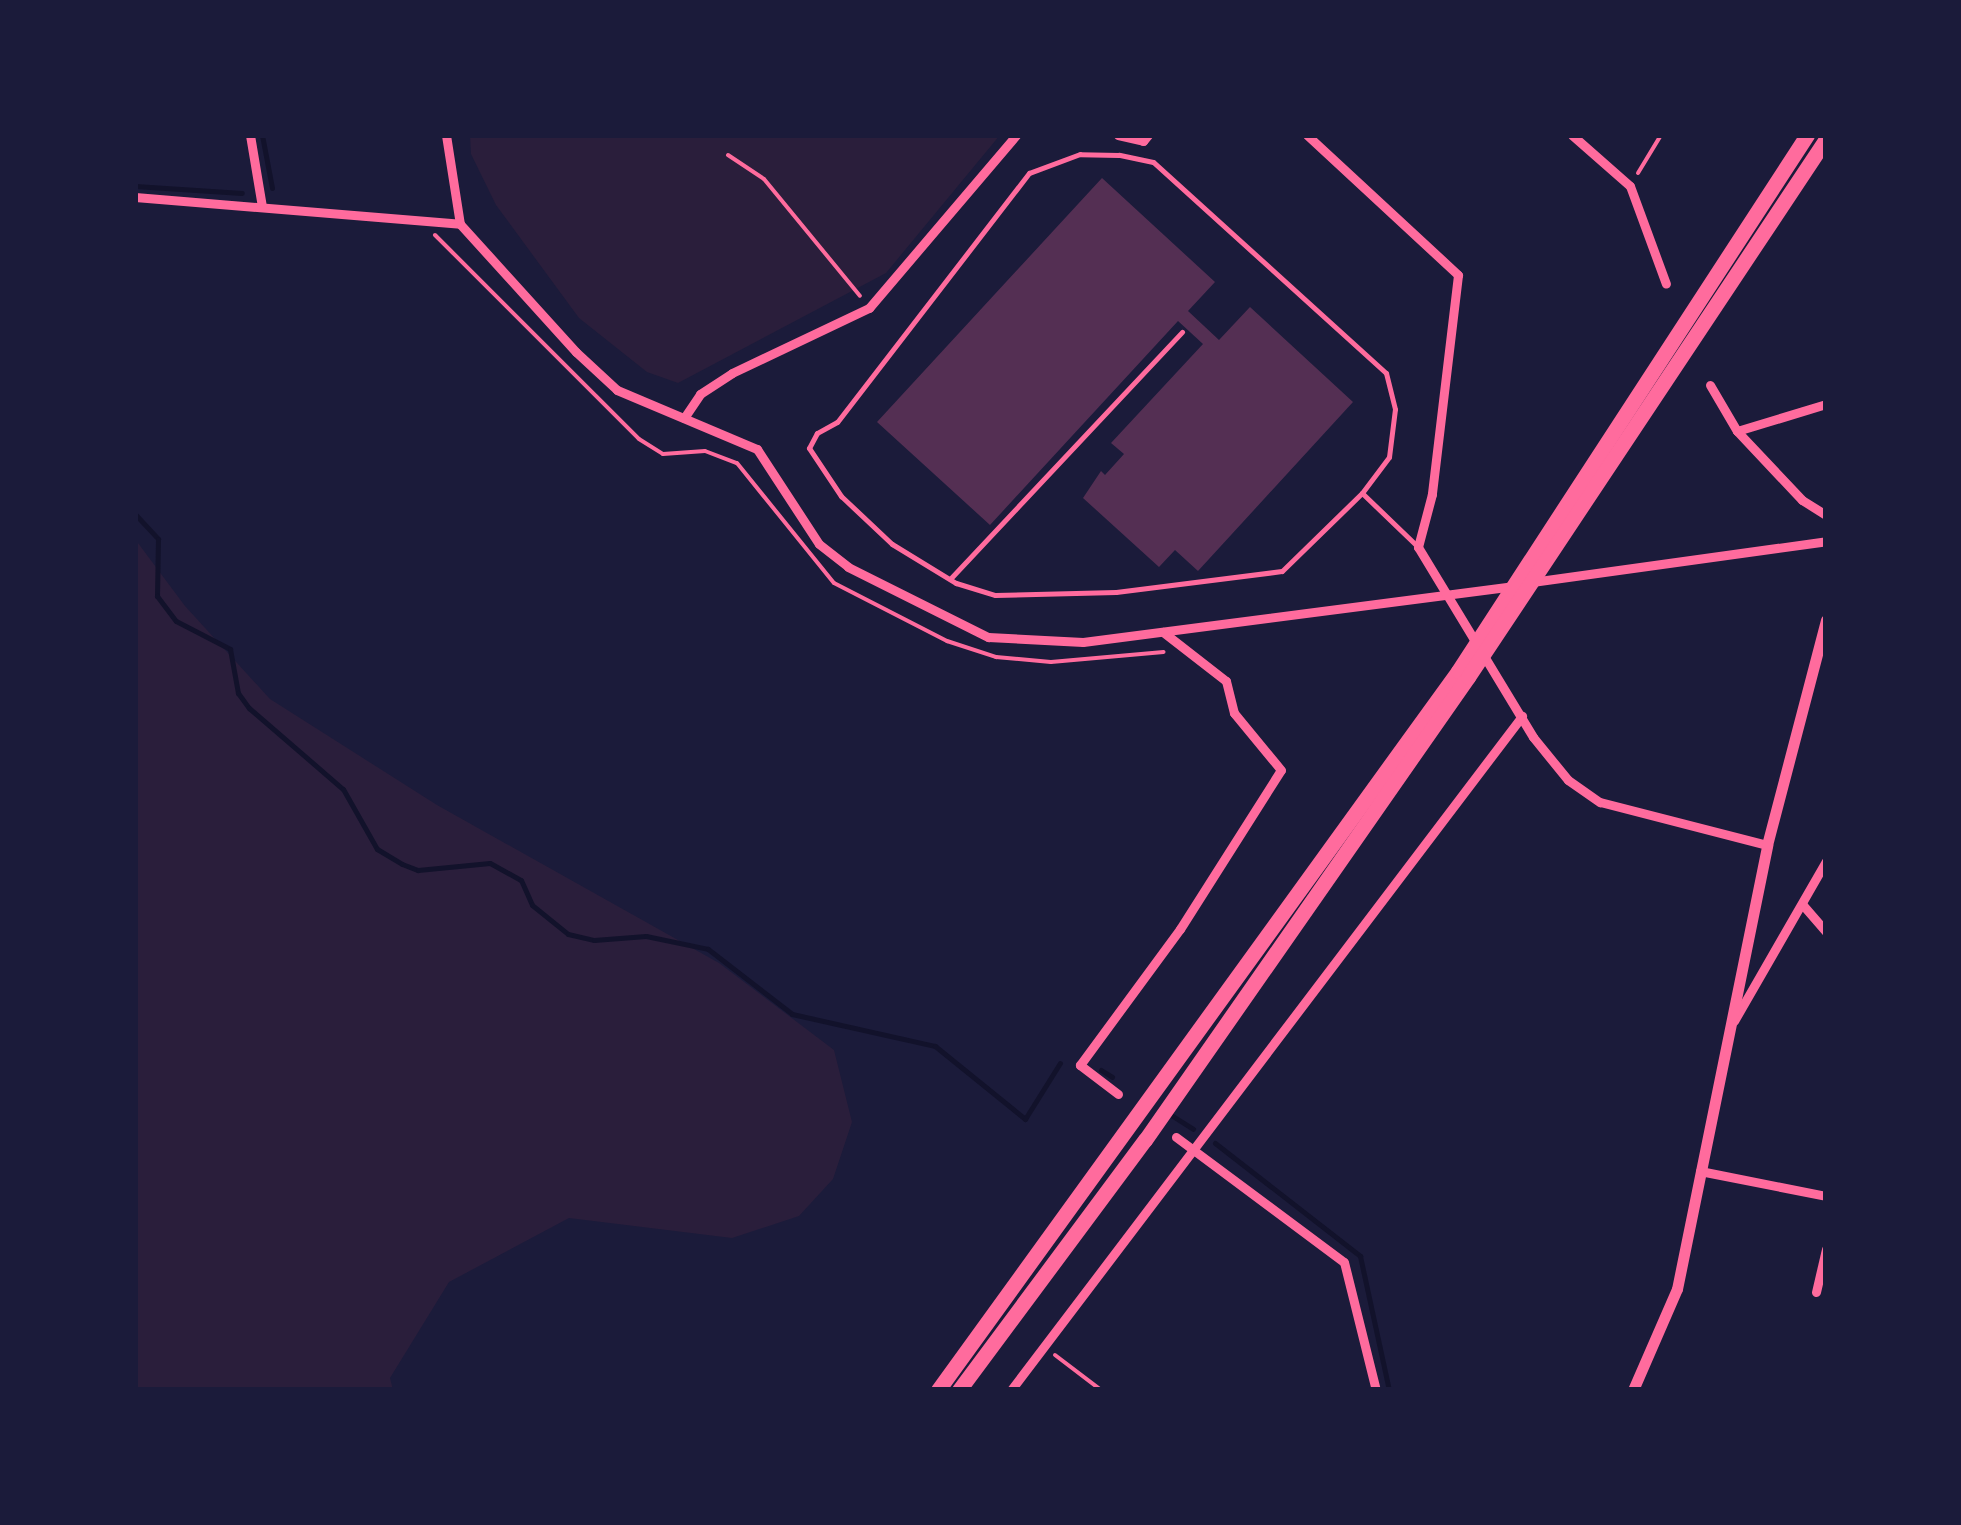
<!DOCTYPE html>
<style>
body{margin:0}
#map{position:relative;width:1961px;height:1525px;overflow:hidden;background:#1b1b3a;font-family:"Fira Sans Condensed",sans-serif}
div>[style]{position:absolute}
.green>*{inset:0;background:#2a1e3b}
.stream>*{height:5px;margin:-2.5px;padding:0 2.5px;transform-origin:2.5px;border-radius:2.5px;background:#12122b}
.building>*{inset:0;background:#542f53}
.path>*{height:4px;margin:-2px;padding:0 2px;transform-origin:2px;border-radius:2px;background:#ff6b9d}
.service>*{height:5px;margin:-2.5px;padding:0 2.5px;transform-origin:2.5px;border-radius:2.5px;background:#ff6b9d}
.minor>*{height:9px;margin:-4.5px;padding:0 4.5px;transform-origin:4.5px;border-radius:4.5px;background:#ff6b9d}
.tertiary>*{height:11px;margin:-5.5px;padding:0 5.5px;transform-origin:5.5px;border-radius:5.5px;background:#ff6b9d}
.motorway>*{height:15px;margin:-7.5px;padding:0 7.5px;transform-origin:7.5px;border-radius:7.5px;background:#ff6b9d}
span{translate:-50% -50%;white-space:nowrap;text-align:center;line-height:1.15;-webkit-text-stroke:8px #1b1b3a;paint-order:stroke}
.frame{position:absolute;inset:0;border:138px solid #1b1b3a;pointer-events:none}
</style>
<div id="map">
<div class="green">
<i style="clip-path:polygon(470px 135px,1000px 135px,886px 273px,678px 383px,647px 372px,579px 318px,496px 205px,471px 154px)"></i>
<i style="clip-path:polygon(135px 539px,185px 606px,270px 699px,437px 805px,719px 963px,834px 1050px,852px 1122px,833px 1179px,799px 1216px,732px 1238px,569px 1218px,449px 1282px,390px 1378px,393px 1390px,135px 1390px)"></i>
</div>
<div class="stream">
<i style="left:262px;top:135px;width:54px;rotate:79.3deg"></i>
<i style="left:135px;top:186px;width:107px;rotate:3.7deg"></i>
<i style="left:135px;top:514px;width:34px;rotate:47deg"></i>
<i style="left:158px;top:539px;width:57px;rotate:91deg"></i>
<i style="left:157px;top:596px;width:31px;rotate:53deg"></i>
<i style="left:176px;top:621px;width:61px;rotate:27.4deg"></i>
<i style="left:230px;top:649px;width:45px;rotate:79.7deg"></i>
<i style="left:238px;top:693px;width:19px;rotate:54deg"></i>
<i style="left:249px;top:708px;width:124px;rotate:40.8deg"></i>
<i style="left:343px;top:789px;width:69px;rotate:60.5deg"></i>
<i style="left:377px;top:849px;width:29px;rotate:31deg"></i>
<i style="left:402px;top:864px;width:17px;rotate:21deg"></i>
<i style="left:418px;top:870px;width:72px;rotate:-5.6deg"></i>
<i style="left:490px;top:863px;width:35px;rotate:29deg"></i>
<i style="left:521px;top:880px;width:27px;rotate:66deg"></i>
<i style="left:532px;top:905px;width:46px;rotate:38.9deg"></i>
<i style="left:568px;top:934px;width:27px;rotate:13deg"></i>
<i style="left:594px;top:940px;width:52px;rotate:-4.4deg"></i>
<i style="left:646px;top:936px;width:63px;rotate:11.8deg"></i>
<i style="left:708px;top:949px;width:106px;rotate:37.7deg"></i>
<i style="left:792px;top:1014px;width:147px;rotate:12.6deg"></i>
<i style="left:935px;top:1046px;width:116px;rotate:39deg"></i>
<i style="left:1025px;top:1119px;width:66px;rotate:-58deg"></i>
<i style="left:1101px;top:1070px;width:13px;rotate:32deg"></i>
<i style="left:1171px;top:1115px;width:26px;rotate:32deg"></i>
<i style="left:1215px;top:1143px;width:184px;rotate:37.9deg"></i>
<i style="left:1360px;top:1256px;width:137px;rotate:77.8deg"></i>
</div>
<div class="building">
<i style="clip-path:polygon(1102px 178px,1215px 282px,1188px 311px,1219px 340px,1250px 307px,1353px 402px,1198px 571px,1175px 550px,1159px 567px,1083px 498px,1101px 471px,1105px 475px,1124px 454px,1111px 443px,1203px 344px,1178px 321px,990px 525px,877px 422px)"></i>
</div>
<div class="path">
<i style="left:728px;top:155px;width:43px;rotate:33.7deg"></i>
<i style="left:764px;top:179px;width:151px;rotate:50.6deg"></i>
<i style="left:1638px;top:173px;width:44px;rotate:-58.8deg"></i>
<i style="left:435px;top:235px;width:288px;rotate:45deg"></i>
<i style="left:639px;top:439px;width:28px;rotate:32deg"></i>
<i style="left:663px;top:454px;width:42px;rotate:-4.1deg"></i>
<i style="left:705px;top:451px;width:34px;rotate:21deg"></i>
<i style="left:737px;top:463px;width:154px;rotate:51.1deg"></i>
<i style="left:834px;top:583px;width:127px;rotate:27.2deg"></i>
<i style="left:947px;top:641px;width:52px;rotate:18.1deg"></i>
<i style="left:996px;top:657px;width:55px;rotate:5.2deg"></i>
<i style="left:1051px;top:662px;width:113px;rotate:-5.1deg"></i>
<i style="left:1055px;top:1355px;width:58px;rotate:37.3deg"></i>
</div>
<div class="service">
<i style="left:1362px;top:493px;width:45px;rotate:-53.1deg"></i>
<i style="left:1389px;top:457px;width:48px;rotate:-82.9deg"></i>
<i style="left:1395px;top:409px;width:37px;rotate:-104deg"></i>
<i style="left:1386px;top:373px;width:314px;rotate:-137.8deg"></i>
<i style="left:1153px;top:162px;width:35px;rotate:-168deg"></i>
<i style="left:1119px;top:155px;width:39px;rotate:-179deg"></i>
<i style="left:1080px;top:154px;width:54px;rotate:159.6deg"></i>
<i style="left:1029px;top:173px;width:314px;rotate:127.6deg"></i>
<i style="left:837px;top:422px;width:23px;rotate:151deg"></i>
<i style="left:817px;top:433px;width:17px;rotate:118deg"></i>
<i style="left:809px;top:448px;width:58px;rotate:56.3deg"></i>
<i style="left:841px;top:496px;width:70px;rotate:43.3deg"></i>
<i style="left:892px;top:544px;width:75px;rotate:31.4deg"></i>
<i style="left:956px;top:583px;width:41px;rotate:17.1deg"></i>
<i style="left:995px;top:595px;width:121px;rotate:-1.4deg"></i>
<i style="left:1116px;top:592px;width:167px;rotate:-7.2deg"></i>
<i style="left:1282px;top:571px;width:112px;rotate:-44.3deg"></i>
<i style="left:1362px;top:493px;width:75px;rotate:43.9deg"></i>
<i style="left:950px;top:579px;width:339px;rotate:-46.8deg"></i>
</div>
<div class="minor">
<i style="left:250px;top:135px;width:73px;rotate:80.5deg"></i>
<i style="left:446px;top:135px;width:90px;rotate:81.1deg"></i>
<i style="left:460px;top:224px;width:173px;rotate:47.8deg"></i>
<i style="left:576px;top:352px;width:56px;rotate:42.8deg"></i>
<i style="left:617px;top:390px;width:152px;rotate:22.9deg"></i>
<i style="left:757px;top:449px;width:113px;rotate:56.9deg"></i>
<i style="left:819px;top:544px;width:37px;rotate:38deg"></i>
<i style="left:848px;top:567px;width:157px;rotate:26.6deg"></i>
<i style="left:988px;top:637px;width:95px;rotate:3deg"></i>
<i style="left:1083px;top:642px;width:433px;rotate:-7.4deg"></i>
<i style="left:1118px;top:135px;width:26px;rotate:13deg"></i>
<i style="left:1143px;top:141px;width:8px;rotate:-50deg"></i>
<i style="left:1307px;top:135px;width:206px;rotate:42.8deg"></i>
<i style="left:1458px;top:275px;width:221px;rotate:96.8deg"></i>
<i style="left:1432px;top:494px;width:55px;rotate:104.8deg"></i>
<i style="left:1418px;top:547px;width:222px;rotate:58.8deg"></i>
<i style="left:1533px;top:737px;width:55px;rotate:50.9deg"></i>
<i style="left:1568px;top:780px;width:39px;rotate:35deg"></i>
<i style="left:1600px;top:802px;width:172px;rotate:14.4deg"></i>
<i style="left:1572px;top:135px;width:77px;rotate:41.3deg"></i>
<i style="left:1630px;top:186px;width:104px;rotate:69.8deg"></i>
<i style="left:135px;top:197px;width:326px;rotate:4.7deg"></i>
<i style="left:1710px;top:385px;width:53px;rotate:59.6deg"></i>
<i style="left:1737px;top:431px;width:95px;rotate:46.7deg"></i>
<i style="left:1802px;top:500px;width:28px;rotate:32deg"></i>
<i style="left:684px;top:418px;width:29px;rotate:-56deg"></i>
<i style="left:700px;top:394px;width:38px;rotate:-33deg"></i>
<i style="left:732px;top:373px;width:152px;rotate:-25.4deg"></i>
<i style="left:869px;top:308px;width:227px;rotate:-49.6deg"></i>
<i style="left:1737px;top:431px;width:93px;rotate:-16.9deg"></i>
<i style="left:1532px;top:582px;width:297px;rotate:-7.9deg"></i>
<i style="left:1802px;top:904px;width:37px;rotate:49deg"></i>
<i style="left:1734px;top:1021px;width:185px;rotate:-60.1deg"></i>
<i style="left:1118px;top:1094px;width:48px;rotate:-142.7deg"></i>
<i style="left:1080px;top:1065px;width:169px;rotate:-53.7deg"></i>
<i style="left:1180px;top:929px;width:188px;rotate:-57.6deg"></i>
<i style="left:1281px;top:770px;width:74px;rotate:-129.5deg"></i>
<i style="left:1234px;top:713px;width:33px;rotate:-104deg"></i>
<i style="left:1226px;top:681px;width:80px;rotate:-142.1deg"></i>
<i style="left:1176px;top:1137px;width:209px;rotate:36.7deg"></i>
<i style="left:1344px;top:1262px;width:132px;rotate:76deg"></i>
<i style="left:1700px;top:1171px;width:128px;rotate:11.2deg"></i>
<i style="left:1816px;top:1292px;width:44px;rotate:-76.9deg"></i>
<i style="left:1011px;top:1390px;width:846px;rotate:-52.83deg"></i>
</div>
<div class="tertiary">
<i style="left:1633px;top:1390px;width:110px;rotate:-66.5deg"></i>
<i style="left:1677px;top:1289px;width:453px;rotate:-78.5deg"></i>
<i style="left:1767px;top:845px;width:233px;rotate:-75.3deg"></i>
</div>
<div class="motorway">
<i style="left:938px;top:1390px;width:887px;rotate:-54.12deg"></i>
<i style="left:1458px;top:671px;width:640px;rotate:-56.93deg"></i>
<i style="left:959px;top:1390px;width:312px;rotate:-53.4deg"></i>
<i style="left:1145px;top:1140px;width:565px;rotate:-55.1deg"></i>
<i style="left:1468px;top:677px;width:646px;rotate:-56.36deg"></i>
</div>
<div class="frame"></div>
</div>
